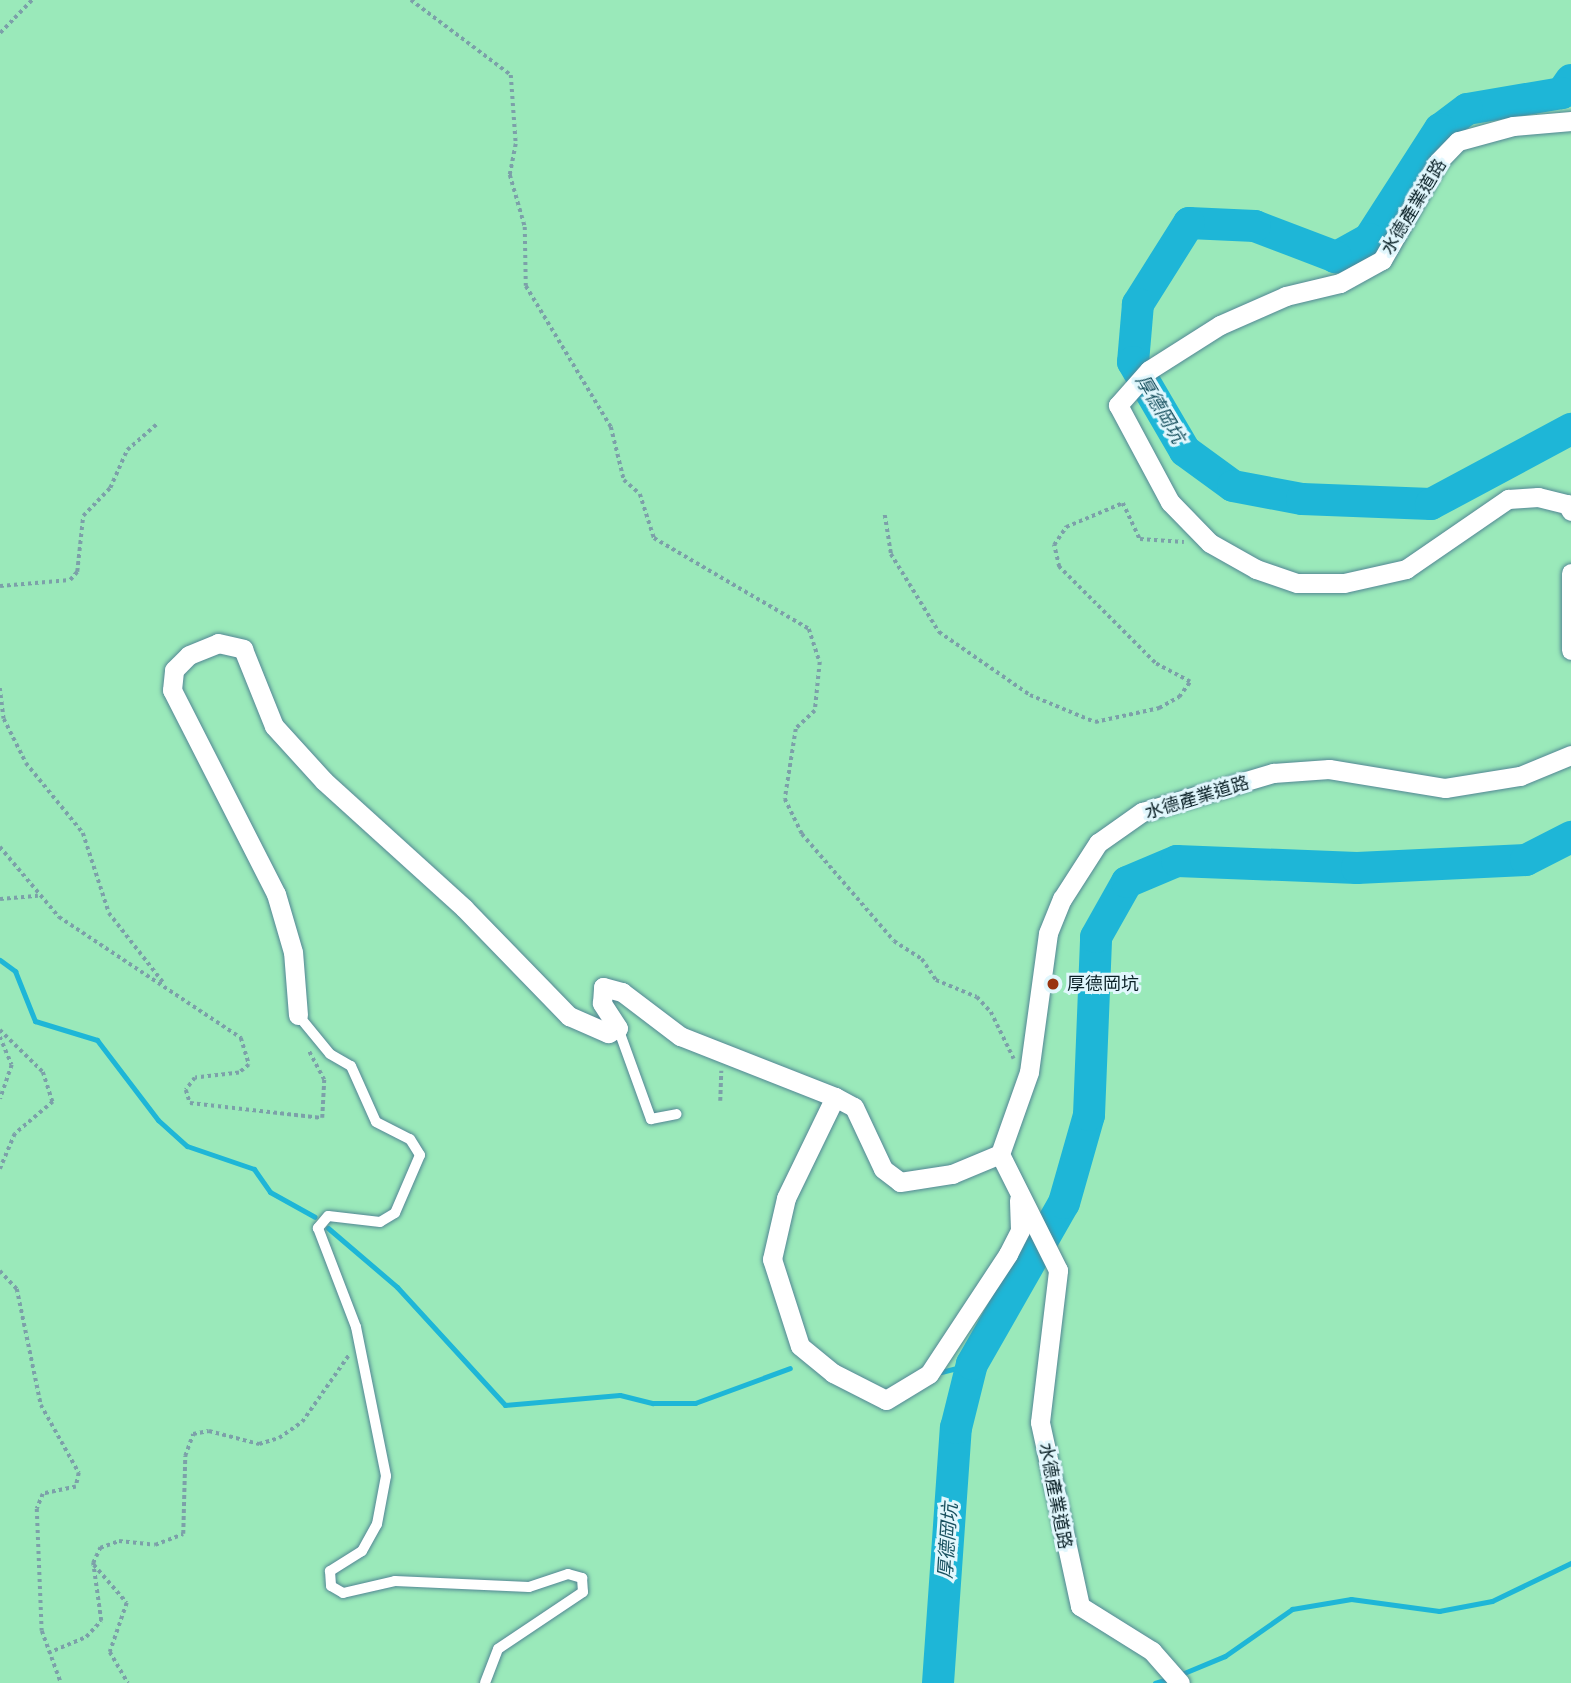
<!DOCTYPE html>
<meta charset="utf-8">
<style>
body{margin:0}
#map{position:relative;width:1571px;height:1683px;overflow:hidden;background:#c2eefa;font-family:"Public Sans","Noto Sans TC",sans-serif}
div>[style]{position:absolute}
.green>*{inset:0;background:#9ae9ba}
.stream>*{height:5px;margin:-2.5px;padding:0 2.5px;transform-origin:2.5px;border-radius:2.5px;background:#1eb6d7}
.river>*{height:32px;margin:-16px;padding:0 16px;transform-origin:16px;border-radius:16px;background:#1eb6d7}
.path>*{height:3.5px;margin-top:-1.75px;transform-origin:0;background:repeating-linear-gradient(90deg,#7ca0a9 0 3.5px,transparent 0 7px)}
.roads{filter:drop-shadow(0 0 2px #528694) drop-shadow(0 0 2px #528694)}
.service>*{height:10px;margin:-5px;padding:0 5px;transform-origin:5px;border-radius:5px;background:#fff}
.minor>*{height:19px;margin:-9.5px;padding:0 9.5px;transform-origin:9.5px;border-radius:9.5px;background:#fff}
.dots>*{width:19px;height:19px;translate:-50% -50%;box-sizing:border-box;border:4px solid #e1f7fd;border-radius:50%}
span{translate:-50% -50%;white-space:nowrap;text-align:center;line-height:1.15;-webkit-text-stroke:6px #e1f7fd;paint-order:stroke}
.street-label{font-size:18px;color:#0a2026}
.poi-label{font-size:18px;color:#0a2026}
.left{translate:0 -50%;text-align:left}
.water-label{font-size:19px;color:#19515f;font-style:italic}
</style>
<div id="map">
<div class="green">
<i style="clip-path:polygon(0 0,1571px 0,1571px 1683px,0 1683px)"></i>
</div>
<div class="stream">
<i style="left:0;top:960px;width:19px;rotate:36deg"></i>
<i style="left:15px;top:971px;width:54px;rotate:68.2deg"></i>
<i style="left:35px;top:1021px;width:65px;rotate:17deg"></i>
<i style="left:97px;top:1040px;width:101px;rotate:52.7deg"></i>
<i style="left:158px;top:1120px;width:39px;rotate:42deg"></i>
<i style="left:187px;top:1146px;width:71px;rotate:18.9deg"></i>
<i style="left:254px;top:1169px;width:28px;rotate:55deg"></i>
<i style="left:270px;top:1192px;width:51px;rotate:29.1deg"></i>
<i style="left:328px;top:1228px;width:91px;rotate:40.5deg"></i>
<i style="left:397px;top:1287px;width:160px;rotate:47.5deg"></i>
<i style="left:505px;top:1405px;width:115px;rotate:-5deg"></i>
<i style="left:620px;top:1395px;width:34px;rotate:14deg"></i>
<i style="left:653px;top:1403px;width:42px"></i>
<i style="left:695px;top:1403px;width:101px;rotate:-20.2deg"></i>
<i style="left:941px;top:1372px;width:32px;rotate:-14deg"></i>
<i style="left:1184px;top:1673px;width:44px;rotate:-22.5deg"></i>
<i style="left:1225px;top:1656px;width:82px;rotate:-35deg"></i>
<i style="left:1292px;top:1609px;width:60px;rotate:-9.6deg"></i>
<i style="left:1351px;top:1599px;width:89px;rotate:7.8deg"></i>
<i style="left:1439px;top:1611px;width:54px;rotate:-10.7deg"></i>
<i style="left:1492px;top:1601px;width:88px;rotate:-25.7deg"></i>
<i style="left:1155px;top:1683px;width:13px;rotate:-18deg"></i>
</div>
<div class="river">
<i style="left:1571px;top:80px;width:16px;rotate:125deg"></i>
<i style="left:1562px;top:93px;width:96px;rotate:170.4deg"></i>
<i style="left:1467px;top:109px;width:34px;rotate:143deg"></i>
<i style="left:1440px;top:129px;width:131px;rotate:122.8deg"></i>
<i style="left:1369px;top:239px;width:38px;rotate:151deg"></i>
<i style="left:1336px;top:257px;width:87px;rotate:-159.1deg"></i>
<i style="left:1255px;top:226px;width:66px;rotate:-177.4deg"></i>
<i style="left:1189px;top:223px;width:96px;rotate:122.2deg"></i>
<i style="left:1138px;top:304px;width:58px;rotate:94.9deg"></i>
<i style="left:1133px;top:362px;width:103px;rotate:59.7deg"></i>
<i style="left:1185px;top:451px;width:59px;rotate:36.1deg"></i>
<i style="left:1233px;top:486px;width:70px;rotate:10.7deg"></i>
<i style="left:1302px;top:499px;width:129px;rotate:2.2deg"></i>
<i style="left:1431px;top:504px;width:159px;rotate:-28.2deg"></i>
<i style="left:938px;top:1683px;width:256px;rotate:-86deg"></i>
<i style="left:956px;top:1428px;width:66px;rotate:-76deg"></i>
<i style="left:972px;top:1364px;width:185px;rotate:-60.3deg"></i>
<i style="left:1064px;top:1203px;width:91px;rotate:-74.1deg"></i>
<i style="left:1089px;top:1115px;width:178px;rotate:-87.7deg"></i>
<i style="left:1096px;top:937px;width:63px;rotate:-60.6deg"></i>
<i style="left:1127px;top:882px;width:54px;rotate:-22.8deg"></i>
<i style="left:1177px;top:861px;width:180px;rotate:2.2deg"></i>
<i style="left:1357px;top:868px;width:169px;rotate:-2.7deg"></i>
<i style="left:1526px;top:860px;width:51px;rotate:-27.1deg"></i>
</div>
<div class="path">
<i style="left:411px;top:0;width:125px;rotate:36.9deg"></i>
<i style="left:511px;top:75px;width:69px;rotate:85.9deg"></i>
<i style="left:516px;top:144px;width:32px;rotate:101deg"></i>
<i style="left:510px;top:175px;width:54px;rotate:73.9deg"></i>
<i style="left:525px;top:227px;width:59px;rotate:89deg"></i>
<i style="left:526px;top:286px;width:165px;rotate:58.9deg"></i>
<i style="left:611px;top:427px;width:55px;rotate:76.2deg"></i>
<i style="left:624px;top:480px;width:21px;rotate:41deg"></i>
<i style="left:640px;top:494px;width:46px;rotate:72.3deg"></i>
<i style="left:654px;top:538px;width:180px;rotate:30.4deg"></i>
<i style="left:809px;top:629px;width:35px;rotate:72deg"></i>
<i style="left:820px;top:662px;width:49px;rotate:95.8deg"></i>
<i style="left:815px;top:711px;width:26px;rotate:137deg"></i>
<i style="left:796px;top:729px;width:71px;rotate:98.9deg"></i>
<i style="left:785px;top:799px;width:39px;rotate:64deg"></i>
<i style="left:802px;top:834px;width:141px;rotate:49.3deg"></i>
<i style="left:894px;top:941px;width:33px;rotate:33deg"></i>
<i style="left:922px;top:959px;width:25px;rotate:56deg"></i>
<i style="left:936px;top:980px;width:44px;rotate:22.5deg"></i>
<i style="left:977px;top:997px;width:21px;rotate:47deg"></i>
<i style="left:991px;top:1012px;width:52px;rotate:63.9deg"></i>
<i style="left:0;top:33px;width:46px;rotate:-45.9deg"></i>
<i style="left:885px;top:515px;width:39px;rotate:81deg"></i>
<i style="left:891px;top:554px;width:92px;rotate:58.4deg"></i>
<i style="left:939px;top:632px;width:111px;rotate:34.7deg"></i>
<i style="left:1030px;top:695px;width:70px;rotate:22.6deg"></i>
<i style="left:1095px;top:722px;width:66px;rotate:-12.3deg"></i>
<i style="left:1159px;top:708px;width:23px;rotate:-29deg"></i>
<i style="left:1179px;top:697px;width:19px;rotate:-54deg"></i>
<i style="left:1190px;top:682px;width:40px;rotate:-152deg"></i>
<i style="left:1155px;top:663px;width:136px;rotate:-135deg"></i>
<i style="left:1059px;top:567px;width:23px;rotate:-103deg"></i>
<i style="left:1054px;top:545px;width:22px;rotate:-56deg"></i>
<i style="left:1066px;top:527px;width:62px;rotate:-22.8deg"></i>
<i style="left:1123px;top:503px;width:40px;rotate:65deg"></i>
<i style="left:1140px;top:539px;width:44px;rotate:3.9deg"></i>
<i style="left:0;top:586px;width:70px;rotate:-4.9deg"></i>
<i style="left:70px;top:580px;width:11px;rotate:-49deg"></i>
<i style="left:77px;top:572px;width:56px;rotate:-83.9deg"></i>
<i style="left:83px;top:516px;width:39px;rotate:-46deg"></i>
<i style="left:110px;top:488px;width:42px;rotate:-65.9deg"></i>
<i style="left:127px;top:450px;width:40px;rotate:-41deg"></i>
<i style="left:0;top:688px;width:31px;rotate:83deg"></i>
<i style="left:4px;top:719px;width:49px;rotate:63.4deg"></i>
<i style="left:26px;top:763px;width:90px;rotate:50.8deg"></i>
<i style="left:83px;top:833px;width:84px;rotate:72deg"></i>
<i style="left:109px;top:913px;width:88px;rotate:52deg"></i>
<i style="left:0;top:847px;width:92px;rotate:49.9deg"></i>
<i style="left:59px;top:917px;width:219px;rotate:33.6deg"></i>
<i style="left:241px;top:1038px;width:28px;rotate:73deg"></i>
<i style="left:249px;top:1065px;width:13px;rotate:141deg"></i>
<i style="left:239px;top:1073px;width:44px;rotate:173.5deg"></i>
<i style="left:195px;top:1078px;width:15px;rotate:127deg"></i>
<i style="left:186px;top:1090px;width:14px;rotate:73deg"></i>
<i style="left:190px;top:1103px;width:133px;rotate:6.5deg"></i>
<i style="left:322px;top:1118px;width:38px;rotate:-87deg"></i>
<i style="left:324px;top:1080px;width:34px;rotate:-118deg"></i>
<i style="left:0;top:899px;width:38px;rotate:-5deg"></i>
<i style="left:0;top:1030px;width:60px;rotate:44.3deg"></i>
<i style="left:43px;top:1072px;width:32px;rotate:72deg"></i>
<i style="left:53px;top:1102px;width:50px;rotate:139.9deg"></i>
<i style="left:15px;top:1134px;width:38px;rotate:113deg"></i>
<i style="left:0;top:1037px;width:30px;rotate:67deg"></i>
<i style="left:12px;top:1065px;width:36px;rotate:109deg"></i>
<i style="left:720px;top:1101px;width:30px;rotate:-88deg"></i>
<i style="left:0;top:1271px;width:25px;rotate:47deg"></i>
<i style="left:17px;top:1289px;width:118px;rotate:78.3deg"></i>
<i style="left:41px;top:1405px;width:78px;rotate:60.8deg"></i>
<i style="left:79px;top:1473px;width:14px;rotate:102deg"></i>
<i style="left:76px;top:1487px;width:34px;rotate:168deg"></i>
<i style="left:43px;top:1494px;width:16px;rotate:112deg"></i>
<i style="left:37px;top:1509px;width:122px;rotate:87.7deg"></i>
<i style="left:42px;top:1631px;width:55px;rotate:69.9deg"></i>
<i style="left:94px;top:1565px;width:50px;rotate:49deg"></i>
<i style="left:127px;top:1603px;width:52px;rotate:109.1deg"></i>
<i style="left:110px;top:1652px;width:36px;rotate:60deg"></i>
<i style="left:48px;top:1653px;width:41px;rotate:-22.8deg"></i>
<i style="left:86px;top:1637px;width:22px;rotate:-47deg"></i>
<i style="left:101px;top:1621px;width:59px;rotate:-97.9deg"></i>
<i style="left:93px;top:1563px;width:17px;rotate:-65deg"></i>
<i style="left:100px;top:1548px;width:20px;rotate:-20deg"></i>
<i style="left:119px;top:1541px;width:36px;rotate:6deg"></i>
<i style="left:155px;top:1545px;width:30px;rotate:-21deg"></i>
<i style="left:183px;top:1534px;width:78px;rotate:-88.5deg"></i>
<i style="left:185px;top:1456px;width:23px;rotate:-70deg"></i>
<i style="left:193px;top:1434px;width:16px;rotate:-11deg"></i>
<i style="left:209px;top:1431px;width:52px;rotate:14.6deg"></i>
<i style="left:259px;top:1444px;width:21px;rotate:-17deg"></i>
<i style="left:279px;top:1438px;width:28px;rotate:-35deg"></i>
<i style="left:302px;top:1422px;width:82px;rotate:-55deg"></i>
</div>
<div class="roads">
<div class="service">
<i style="left:298px;top:1015px;width:50px;rotate:50.6deg"></i>
<i style="left:330px;top:1054px;width:24px;rotate:30deg"></i>
<i style="left:351px;top:1066px;width:61px;rotate:65.9deg"></i>
<i style="left:376px;top:1122px;width:38px;rotate:27deg"></i>
<i style="left:410px;top:1139px;width:19px;rotate:58deg"></i>
<i style="left:420px;top:1155px;width:63px;rotate:113.3deg"></i>
<i style="left:395px;top:1213px;width:17px;rotate:149deg"></i>
<i style="left:380px;top:1222px;width:52px;rotate:-173.4deg"></i>
<i style="left:328px;top:1216px;width:16px;rotate:130deg"></i>
<i style="left:318px;top:1228px;width:106px;rotate:69deg"></i>
<i style="left:356px;top:1327px;width:152px;rotate:78.6deg"></i>
<i style="left:386px;top:1476px;width:49px;rotate:100.6deg"></i>
<i style="left:377px;top:1524px;width:31px;rotate:119deg"></i>
<i style="left:362px;top:1551px;width:38px;rotate:148deg"></i>
<i style="left:330px;top:1571px;width:15px;rotate:86deg"></i>
<i style="left:331px;top:1586px;width:14px;rotate:30deg"></i>
<i style="left:343px;top:1593px;width:53px;rotate:-13deg"></i>
<i style="left:395px;top:1581px;width:134px;rotate:2.6deg"></i>
<i style="left:529px;top:1587px;width:41px;rotate:-18.4deg"></i>
<i style="left:568px;top:1574px;width:15px;rotate:16deg"></i>
<i style="left:582px;top:1578px;width:14px;rotate:86deg"></i>
<i style="left:583px;top:1592px;width:102px;rotate:146.2deg"></i>
<i style="left:498px;top:1649px;width:36px;rotate:111deg"></i>
<i style="left:618px;top:1028px;width:97px;rotate:70.1deg"></i>
<i style="left:651px;top:1119px;width:26px;rotate:-11deg"></i>
</div>
<div class="minor">
<i style="left:1571px;top:121px;width:58px;rotate:175.1deg"></i>
<i style="left:1513px;top:126px;width:57px;rotate:164.7deg"></i>
<i style="left:1458px;top:141px;width:29px;rotate:134deg"></i>
<i style="left:1438px;top:162px;width:113px;rotate:119.7deg"></i>
<i style="left:1382px;top:260px;width:48px;rotate:151.3deg"></i>
<i style="left:1340px;top:283px;width:56px;rotate:166.5deg"></i>
<i style="left:1286px;top:296px;width:72px;rotate:156.3deg"></i>
<i style="left:1220px;top:325px;width:84px;rotate:147.6deg"></i>
<i style="left:1149px;top:370px;width:47px;rotate:131.5deg"></i>
<i style="left:1118px;top:405px;width:110px;rotate:61.8deg"></i>
<i style="left:1170px;top:502px;width:57px;rotate:45.7deg"></i>
<i style="left:1210px;top:543px;width:53px;rotate:29.5deg"></i>
<i style="left:1256px;top:569px;width:43px;rotate:18.9deg"></i>
<i style="left:1297px;top:583px;width:47px"></i>
<i style="left:1344px;top:583px;width:64px;rotate:-12.7deg"></i>
<i style="left:1406px;top:569px;width:124px;rotate:-34.5deg"></i>
<i style="left:1508px;top:499px;width:30px;rotate:-4deg"></i>
<i style="left:1538px;top:497px;width:30px;rotate:14deg"></i>
<i style="left:1567px;top:504px;width:8px;rotate:60deg"></i>
<i style="left:1571px;top:573px;width:77px;rotate:90deg"></i>
<i style="left:298px;top:1015px;width:63px;rotate:-94.5deg"></i>
<i style="left:293px;top:952px;width:60px;rotate:-106.3deg"></i>
<i style="left:276px;top:894px;width:229px;rotate:-117deg"></i>
<i style="left:172px;top:690px;width:20px;rotate:-84deg"></i>
<i style="left:174px;top:670px;width:21px;rotate:-45deg"></i>
<i style="left:189px;top:655px;width:31px;rotate:-22deg"></i>
<i style="left:218px;top:643px;width:26px;rotate:13deg"></i>
<i style="left:243px;top:649px;width:83px;rotate:68.1deg"></i>
<i style="left:274px;top:726px;width:74px;rotate:47.7deg"></i>
<i style="left:324px;top:781px;width:189px;rotate:42.2deg"></i>
<i style="left:464px;top:908px;width:151px;rotate:45.8deg"></i>
<i style="left:569px;top:1016px;width:43px;rotate:23.6deg"></i>
<i style="left:608px;top:1033px;width:11px;rotate:-27deg"></i>
<i style="left:618px;top:1028px;width:30px;rotate:-123deg"></i>
<i style="left:602px;top:1003px;width:16px;rotate:-86deg"></i>
<i style="left:603px;top:987px;width:20px;rotate:15deg"></i>
<i style="left:622px;top:992px;width:73px;rotate:37.2deg"></i>
<i style="left:680px;top:1036px;width:167px;rotate:21.5deg"></i>
<i style="left:835px;top:1097px;width:21px;rotate:28deg"></i>
<i style="left:854px;top:1107px;width:68px;rotate:64.9deg"></i>
<i style="left:883px;top:1169px;width:21px;rotate:37deg"></i>
<i style="left:900px;top:1182px;width:53px;rotate:-8.7deg"></i>
<i style="left:952px;top:1174px;width:52px;rotate:-22.6deg"></i>
<i style="left:835px;top:1097px;width:112px;rotate:115.9deg"></i>
<i style="left:786px;top:1198px;width:63px;rotate:102.9deg"></i>
<i style="left:772px;top:1259px;width:91px;rotate:72.2deg"></i>
<i style="left:800px;top:1346px;width:43px;rotate:39.3deg"></i>
<i style="left:833px;top:1373px;width:59px;rotate:27deg"></i>
<i style="left:886px;top:1400px;width:50px;rotate:-31.2deg"></i>
<i style="left:929px;top:1374px;width:144px;rotate:-56.6deg"></i>
<i style="left:1008px;top:1254px;width:27px;rotate:-63deg"></i>
<i style="left:1020px;top:1230px;width:30px;rotate:-92deg"></i>
<i style="left:1180px;top:1683px;width:43px;rotate:-131.2deg"></i>
<i style="left:1152px;top:1651px;width:85px;rotate:-148deg"></i>
<i style="left:1080px;top:1606px;width:188px;rotate:-102.3deg"></i>
<i style="left:1040px;top:1422px;width:153px;rotate:-83.2deg"></i>
<i style="left:1058px;top:1270px;width:130px;rotate:-116.6deg"></i>
<i style="left:1000px;top:1154px;width:87px;rotate:-70.5deg"></i>
<i style="left:1029px;top:1072px;width:140px;rotate:-82.2deg"></i>
<i style="left:1048px;top:933px;width:37px;rotate:-68deg"></i>
<i style="left:1062px;top:899px;width:67px;rotate:-57.3deg"></i>
<i style="left:1098px;top:843px;width:54px;rotate:-35.2deg"></i>
<i style="left:1142px;top:812px;width:137px;rotate:-16.6deg"></i>
<i style="left:1273px;top:773px;width:56px;rotate:-4.1deg"></i>
<i style="left:1329px;top:769px;width:118px;rotate:9.3deg"></i>
<i style="left:1445px;top:788px;width:76px;rotate:-9.1deg"></i>
<i style="left:1520px;top:776px;width:55px;rotate:-22.4deg"></i>
</div>
</div>
<div class="dots">
<i style="left:1053px;top:984px;background:#99330f"></i>
</div>
<div class="street-label">
<span style="left:1414px;top:207px;rotate:-59deg">水德產業道路</span>
<span style="left:1197px;top:798px;rotate:-17deg">水德產業道路</span>
<span style="left:1055px;top:1496px;rotate:79deg">水德產業道路</span>
</div>
<div class="poi-label">
<span class="left" style="left:1067px;top:984px">厚德岡坑</span>
</div>
<div class="water-label">
<span style="left:1160px;top:409px;rotate:59deg">厚德岡坑</span>
<span style="left:948px;top:1541px;rotate:-86deg">厚德岡坑</span>
</div>
</div>
